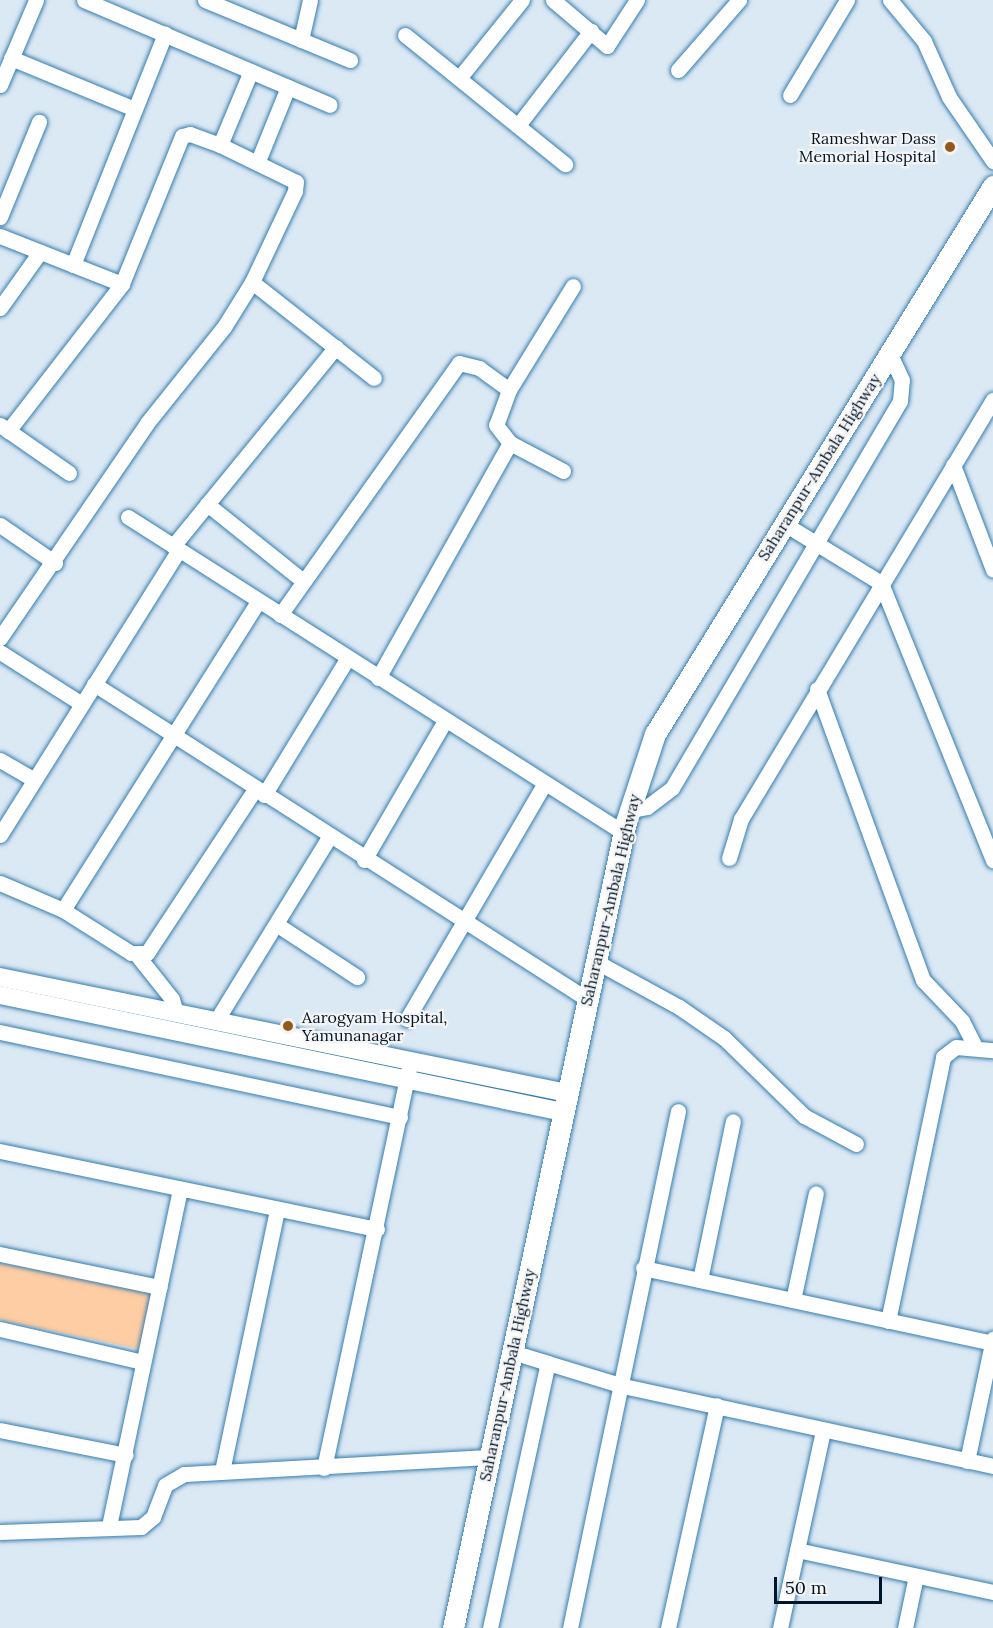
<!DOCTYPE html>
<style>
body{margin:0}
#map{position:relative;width:993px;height:1628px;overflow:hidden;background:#dbe9f4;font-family:Lora,serif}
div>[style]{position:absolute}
.green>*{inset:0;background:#fecda3}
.roads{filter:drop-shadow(0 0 2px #357daf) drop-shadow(0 0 2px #357daf)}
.minor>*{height:15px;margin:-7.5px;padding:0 7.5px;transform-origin:7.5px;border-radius:7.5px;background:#fff}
.tertiary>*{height:18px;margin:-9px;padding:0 9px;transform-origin:9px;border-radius:9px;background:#fff}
.secondary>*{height:21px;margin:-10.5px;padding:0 10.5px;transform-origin:10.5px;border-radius:10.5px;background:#fff}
.dots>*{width:16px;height:16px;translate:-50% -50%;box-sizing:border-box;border:3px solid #f4f4f4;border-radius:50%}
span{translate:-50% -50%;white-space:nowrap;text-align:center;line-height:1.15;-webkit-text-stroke:4.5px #f4f4f4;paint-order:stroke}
.poi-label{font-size:16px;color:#001529}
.right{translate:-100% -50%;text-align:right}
.left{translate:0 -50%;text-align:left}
.street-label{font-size:16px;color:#001529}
.scale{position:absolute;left:774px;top:1577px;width:108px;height:27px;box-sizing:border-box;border:3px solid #001529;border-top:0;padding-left:8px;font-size:18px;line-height:21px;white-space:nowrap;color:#001529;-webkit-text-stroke:4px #f4f4f4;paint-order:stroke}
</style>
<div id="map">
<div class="green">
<i style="clip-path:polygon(0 1263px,151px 1293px,139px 1349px,0 1320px)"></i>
</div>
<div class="roads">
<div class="minor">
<i style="left:84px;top:0;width:267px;rotate:23.1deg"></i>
<i style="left:205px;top:0;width:157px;rotate:22.5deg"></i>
<i style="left:553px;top:0;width:71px;rotate:40.4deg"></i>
<i style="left:607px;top:46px;width:55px;rotate:-56.9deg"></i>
<i style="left:890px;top:0;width:53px;rotate:50.3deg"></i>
<i style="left:924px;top:41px;width:61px;rotate:65.9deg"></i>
<i style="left:949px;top:97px;width:78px;rotate:55.5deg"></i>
<i style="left:405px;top:35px;width:206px;rotate:38.9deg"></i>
<i style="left:301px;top:40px;width:41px;rotate:-77.3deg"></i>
<i style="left:11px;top:58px;width:134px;rotate:22.4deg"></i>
<i style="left:678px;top:70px;width:93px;rotate:-48.9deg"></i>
<i style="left:460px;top:77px;width:99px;rotate:-51.2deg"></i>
<i style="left:0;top:85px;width:92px;rotate:-67deg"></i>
<i style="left:790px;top:95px;width:111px;rotate:-59deg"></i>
<i style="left:519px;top:124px;width:118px;rotate:-52.3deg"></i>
<i style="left:220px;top:145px;width:80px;rotate:-67.3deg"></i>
<i style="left:258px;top:161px;width:80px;rotate:-67.9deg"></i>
<i style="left:0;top:217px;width:103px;rotate:-67.7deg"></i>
<i style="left:0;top:236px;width:131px;rotate:21.5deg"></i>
<i style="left:73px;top:265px;width:249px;rotate:-68.3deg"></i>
<i style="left:252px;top:282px;width:155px;rotate:38.2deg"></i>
<i style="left:0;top:308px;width:69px;rotate:-54.5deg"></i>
<i style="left:509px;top:390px;width:122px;rotate:-58.4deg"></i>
<i style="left:0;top:425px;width:84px;rotate:34.8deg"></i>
<i style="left:953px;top:465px;width:112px;rotate:69.1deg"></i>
<i style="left:207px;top:504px;width:123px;rotate:38.7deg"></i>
<i style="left:128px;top:517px;width:588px;rotate:32.5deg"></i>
<i style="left:783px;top:523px;width:115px;rotate:31.5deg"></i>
<i style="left:881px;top:583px;width:299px;rotate:68deg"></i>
<i style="left:0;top:525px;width:67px;rotate:34.6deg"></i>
<i style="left:173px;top:546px;width:257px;rotate:-50.7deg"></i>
<i style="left:280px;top:615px;width:309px;rotate:-54.6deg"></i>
<i style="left:459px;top:363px;width:21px;rotate:14deg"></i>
<i style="left:479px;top:368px;width:37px;rotate:36deg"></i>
<i style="left:509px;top:390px;width:37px;rotate:110deg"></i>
<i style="left:496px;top:425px;width:23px;rotate:52deg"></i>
<i style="left:510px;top:443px;width:60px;rotate:27.8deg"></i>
<i style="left:0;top:638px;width:260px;rotate:-55.6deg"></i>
<i style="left:147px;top:423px;width:123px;rotate:-51.3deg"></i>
<i style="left:224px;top:327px;width:53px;rotate:-58.1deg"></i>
<i style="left:252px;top:282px;width:101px;rotate:-64.7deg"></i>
<i style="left:295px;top:191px;width:9px;rotate:-84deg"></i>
<i style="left:296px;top:182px;width:85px;rotate:-154deg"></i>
<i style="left:220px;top:145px;width:32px;rotate:-160deg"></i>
<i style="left:190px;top:134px;width:8px;rotate:166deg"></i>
<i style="left:182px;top:136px;width:160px;rotate:112.1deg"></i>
<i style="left:122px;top:284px;width:186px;rotate:127.8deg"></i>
<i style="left:0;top:652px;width:97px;rotate:32.4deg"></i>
<i style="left:378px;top:678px;width:270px;rotate:-60.7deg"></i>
<i style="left:94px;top:684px;width:585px;rotate:32.58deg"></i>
<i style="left:817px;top:689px;width:310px;rotate:70deg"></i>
<i style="left:923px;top:980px;width:57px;rotate:46.4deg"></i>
<i style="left:962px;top:1021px;width:29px;rotate:63deg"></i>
<i style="left:0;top:760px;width:39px;rotate:30deg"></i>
<i style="left:264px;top:795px;width:159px;rotate:-58.6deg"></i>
<i style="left:630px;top:810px;width:17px;rotate:-10deg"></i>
<i style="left:647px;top:807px;width:31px;rotate:-37deg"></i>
<i style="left:672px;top:788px;width:449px;rotate:-59.5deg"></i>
<i style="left:900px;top:401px;width:21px;rotate:-85deg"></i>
<i style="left:902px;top:380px;width:29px;rotate:-115deg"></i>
<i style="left:0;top:835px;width:337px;rotate:-57.9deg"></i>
<i style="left:729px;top:858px;width:41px;rotate:-72.9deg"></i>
<i style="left:741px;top:819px;width:489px;rotate:-59deg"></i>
<i style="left:364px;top:860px;width:161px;rotate:-59.8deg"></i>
<i style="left:0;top:883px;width:69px;rotate:23.2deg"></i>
<i style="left:63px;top:910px;width:80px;rotate:32.3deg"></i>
<i style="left:131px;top:953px;width:16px"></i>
<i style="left:147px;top:953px;width:196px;rotate:-56.6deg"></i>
<i style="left:63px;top:910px;width:365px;rotate:-57.7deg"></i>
<i style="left:276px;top:924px;width:97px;rotate:33.2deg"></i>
<i style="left:137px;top:955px;width:56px;rotate:51.5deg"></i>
<i style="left:172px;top:999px;width:15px;rotate:74deg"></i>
<i style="left:595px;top:961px;width:96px;rotate:28.7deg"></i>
<i style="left:679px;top:1007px;width:55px;rotate:34.6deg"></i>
<i style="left:724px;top:1038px;width:112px;rotate:44.3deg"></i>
<i style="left:804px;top:1116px;width:59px;rotate:28.3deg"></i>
<i style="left:407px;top:1019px;width:273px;rotate:-59.7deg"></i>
<i style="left:216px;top:1021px;width:216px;rotate:-58.4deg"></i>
<i style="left:0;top:1032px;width:409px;rotate:12deg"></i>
<i style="left:0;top:1151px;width:385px;rotate:11.7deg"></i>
<i style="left:0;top:1254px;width:163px;rotate:11.7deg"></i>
<i style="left:643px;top:1268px;width:357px;rotate:12.1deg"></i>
<i style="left:700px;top:1280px;width:162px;rotate:-78.3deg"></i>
<i style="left:793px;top:1300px;width:109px;rotate:-77.9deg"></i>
<i style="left:888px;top:1321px;width:270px;rotate:-78.2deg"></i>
<i style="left:943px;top:1057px;width:16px;rotate:-38deg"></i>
<i style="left:956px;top:1047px;width:37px;rotate:5deg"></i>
<i style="left:0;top:1329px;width:147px;rotate:13deg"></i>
<i style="left:548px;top:1363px;width:78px;rotate:17deg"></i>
<i style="left:623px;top:1386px;width:379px;rotate:12.2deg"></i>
<i style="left:0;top:1430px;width:128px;rotate:11.2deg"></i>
<i style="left:967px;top:1461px;width:125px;rotate:-78deg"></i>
<i style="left:324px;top:1468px;width:408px;rotate:-78deg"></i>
<i style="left:222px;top:1471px;width:268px;rotate:-78.1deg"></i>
<i style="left:109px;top:1526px;width:344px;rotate:-78.1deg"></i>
<i style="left:0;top:1532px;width:141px;rotate:-2deg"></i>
<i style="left:141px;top:1527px;width:16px;rotate:-40deg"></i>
<i style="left:153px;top:1517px;width:34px;rotate:-69deg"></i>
<i style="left:165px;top:1485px;width:22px;rotate:-30deg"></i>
<i style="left:184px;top:1474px;width:306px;rotate:-3.2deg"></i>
<i style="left:797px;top:1550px;width:200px;rotate:12.1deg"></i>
<i style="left:490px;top:1628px;width:271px;rotate:-77.7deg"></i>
<i style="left:548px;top:1363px;width:38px;rotate:-163deg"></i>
<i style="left:570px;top:1628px;width:528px;rotate:-78.2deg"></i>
<i style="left:668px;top:1628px;width:228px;rotate:-77.6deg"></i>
<i style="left:780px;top:1628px;width:203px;rotate:-77.7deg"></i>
<i style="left:905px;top:1628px;width:53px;rotate:-78.1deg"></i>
</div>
<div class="tertiary">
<i style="left:0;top:977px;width:579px;rotate:11.56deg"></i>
<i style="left:0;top:995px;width:575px;rotate:11.74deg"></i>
</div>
<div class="secondary">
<i style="left:453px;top:1628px;width:824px;rotate:-77.89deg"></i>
<i style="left:626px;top:822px;width:93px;rotate:-71.8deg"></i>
<i style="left:655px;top:734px;width:644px;rotate:-58.33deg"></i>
</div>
</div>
<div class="dots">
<i style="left:950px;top:147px;background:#945919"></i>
<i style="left:288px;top:1026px;background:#945919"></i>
</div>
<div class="poi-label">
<span class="right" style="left:936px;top:147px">Rameshwar Dass<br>Memorial Hospital</span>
<span class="left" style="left:302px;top:1026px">Aarogyam Hospital,<br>Yamunanagar</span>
</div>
<div class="street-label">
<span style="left:819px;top:467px;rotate:-58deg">Saharanpur-Ambala Highway</span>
<span style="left:610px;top:900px;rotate:-77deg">Saharanpur-Ambala Highway</span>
<span style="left:507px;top:1375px;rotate:-78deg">Saharanpur-Ambala Highway</span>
</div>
<div class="scale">50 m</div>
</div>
